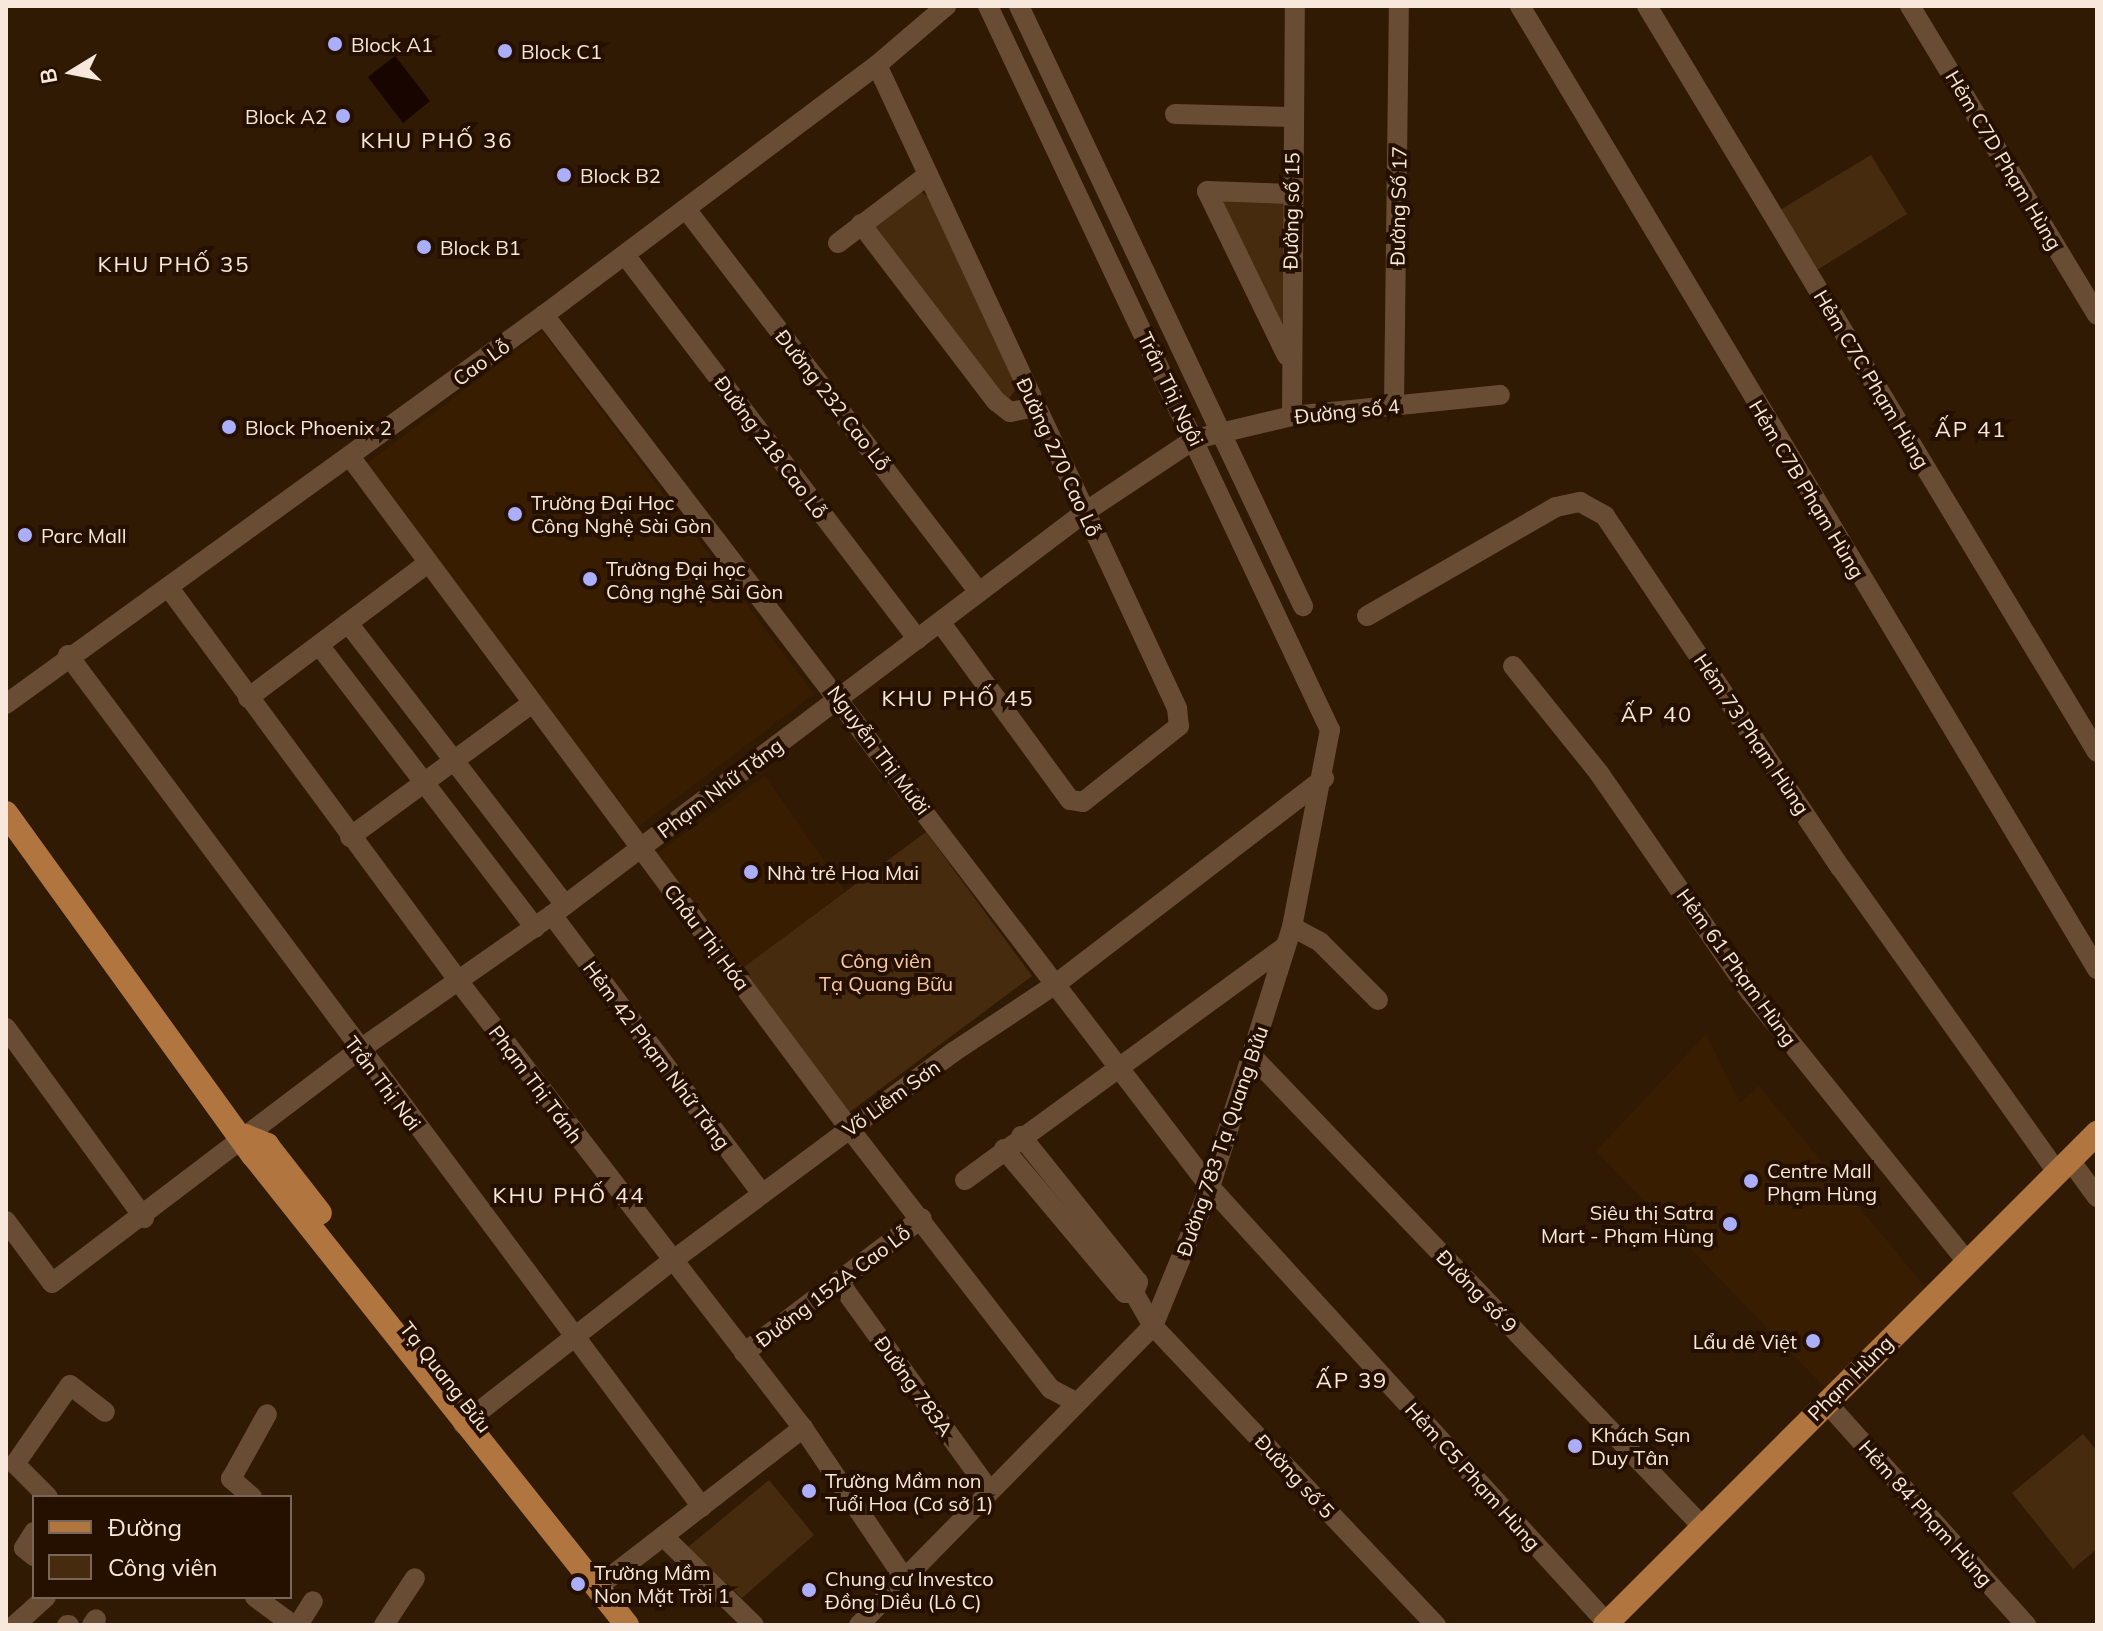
<!DOCTYPE html>
<meta charset="utf-8">
<style>
body{margin:0}
#map{position:relative;width:2103px;height:1631px;overflow:hidden;background:#301a04;font-family:Mulish,sans-serif}
div>[style]{position:absolute}
.built>*{inset:0;background:#381d01}
.green>*{inset:0;background:#472b0f}
.water>*{inset:0;background:#190500}
.minor>*{height:20px;margin:-10px;padding:0 10px;transform-origin:10px;border-radius:10px;background:#684c33}
.major>*{height:24px;margin:-12px;padding:0 12px;transform-origin:12px;border-radius:12px;background:#b1763f}
.dots>*{width:22px;height:22px;translate:-50% -50%;box-sizing:border-box;border:4px solid #251000;border-radius:50%}
span{translate:-50% -50%;white-space:nowrap;text-align:center;line-height:1.15;-webkit-text-stroke:8px #251000;paint-order:stroke}
.poi-label{font-size:20px;color:#f8e8db}
.left{translate:0 -50%;text-align:left}
.right{translate:-100% -50%;text-align:right}
.street-label{font-size:20px;color:#f8e8db}
.park-label{font-size:20px;color:#f7caa3}
.neighbourhood-label{font-size:22px;color:#f8e8db;letter-spacing:2px}
.frame{position:absolute;inset:0;border:8px solid #f8e8db;pointer-events:none}
.legend{position:absolute;left:32px;top:1495px;width:260px;height:104px;box-sizing:border-box;background:#251000;border:2px solid #796658;margin:0;padding:10px 14px;list-style:none;font-size:24px;color:#f8e8db}
.legend li{display:flex;align-items:center;gap:16px;height:40px}
.legend b{width:40px;border:2px solid #796658}
.north{position:absolute;left:32px;top:32px;width:80px;height:80px;-webkit-text-stroke:6px #251000;paint-order:stroke;rotate:260deg;font-size:22px;font-weight:700;line-height:32px;text-align:center;color:#f8e8db}
.north::after{content:'';display:block;margin:auto;width:28px;height:36px;background:#f8e8db;clip-path:polygon(50% 0,100% 100%,50% 72%,0 100%)}
</style>
<div id="map">
<div class="built">
<i style="clip-path:polygon(542px 331px,814px 694px,638px 827px,366px 464px)"></i>
<i style="clip-path:polygon(765px 776px,845px 891px,741px 969px,656px 854px)"></i>
<i style="clip-path:polygon(1706px 1034px,1740px 1103px,1759px 1086px,1926px 1288px,1827px 1390px,1596px 1151px)"></i>
</div>
<div class="green">
<i style="clip-path:polygon(1871px 155px,1907px 214px,1817px 270px,1780px 210px)"></i>
<i style="clip-path:polygon(916px 189px,930px 198px,1017px 388px,1009px 398px,1000px 395px,871px 221px)"></i>
<i style="clip-path:polygon(1211px 194px,1285px 199px,1282px 327px)"></i>
<i style="clip-path:polygon(926px 832px,1032px 976px,847px 1114px,741px 969px)"></i>
<i style="clip-path:polygon(2083px 1434px,2097px 1451px,2097px 1549px,2073px 1569px,2012px 1493px)"></i>
<i style="clip-path:polygon(769px 1480px,814px 1535px,742px 1598px,688px 1547px)"></i>
</div>
<div class="water">
<i style="clip-path:polygon(395px 56px,430px 101px,403px 123px,368px 77px)"></i>
</div>
<div class="minor">
<i style="left:1019px;top:6px;width:664px;rotate:64.67deg"></i>
<i style="left:1520px;top:6px;width:1123px;rotate:59.07deg"></i>
<i style="left:1647px;top:6px;width:871px;rotate:58.9deg"></i>
<i style="left:1910px;top:6px;width:361px;rotate:58.8deg"></i>
<i style="left:877px;top:65px;width:710px;rotate:64.99deg"></i>
<i style="left:1177px;top:708px;width:18px;rotate:84deg"></i>
<i style="left:1179px;top:726px;width:122px;rotate:141.6deg"></i>
<i style="left:1083px;top:802px;width:13px;rotate:-171deg"></i>
<i style="left:1070px;top:800px;width:220px;rotate:-126.1deg"></i>
<i style="left:1175px;top:114px;width:118px;rotate:1.5deg"></i>
<i style="left:686px;top:209px;width:482px;rotate:52.6deg"></i>
<i style="left:861px;top:224px;width:223px;rotate:52.7deg"></i>
<i style="left:996px;top:401px;width:18px;rotate:38deg"></i>
<i style="left:1010px;top:412px;width:26px;rotate:-11deg"></i>
<i style="left:838px;top:243px;width:113px;rotate:-37.1deg"></i>
<i style="left:625px;top:255px;width:483px;rotate:52.7deg"></i>
<i style="left:544px;top:315px;width:1097px;rotate:52.63deg"></i>
<i style="left:1210px;top:1187px;width:590px;rotate:47.68deg"></i>
<i style="left:1287px;top:356px;width:183px;rotate:-115.9deg"></i>
<i style="left:1207px;top:191px;width:84px;rotate:2deg"></i>
<i style="left:1394px;top:406px;width:400px;rotate:-89.3deg"></i>
<i style="left:1292px;top:416px;width:410px;rotate:-89.6deg"></i>
<i style="left:351px;top:458px;width:835px;rotate:53.38deg"></i>
<i style="left:849px;top:1128px;width:330px;rotate:52.3deg"></i>
<i style="left:1051px;top:1389px;width:27px;rotate:28deg"></i>
<i style="left:169px;top:588px;width:489px;rotate:53.6deg"></i>
<i style="left:459px;top:982px;width:563px;rotate:52.36deg"></i>
<i style="left:803px;top:1428px;width:181px;rotate:56deg"></i>
<i style="left:1367px;top:616px;width:218px;rotate:-30deg"></i>
<i style="left:1556px;top:507px;width:25px;rotate:-12deg"></i>
<i style="left:1580px;top:502px;width:29px;rotate:29deg"></i>
<i style="left:1605px;top:516px;width:424px;rotate:56.2deg"></i>
<i style="left:1841px;top:868px;width:374px;rotate:54.6deg"></i>
<i style="left:348px;top:623px;width:356px;rotate:52.4deg"></i>
<i style="left:319px;top:645px;width:356px;rotate:52.6deg"></i>
<i style="left:68px;top:655px;width:1062px;rotate:53.35deg"></i>
<i style="left:1513px;top:666px;width:137px;rotate:51.2deg"></i>
<i style="left:1599px;top:773px;width:267px;rotate:55.4deg"></i>
<i style="left:1751px;top:993px;width:345px;rotate:51.2deg"></i>
<i style="left:248px;top:698px;width:225px;rotate:-36.9deg"></i>
<i style="left:6px;top:704px;width:664px;rotate:-35.87deg"></i>
<i style="left:544px;top:315px;width:416px;rotate:-36.9deg"></i>
<i style="left:877px;top:65px;width:91px;rotate:-40.5deg"></i>
<i style="left:350px;top:837px;width:225px;rotate:-36.3deg"></i>
<i style="left:552px;top:915px;width:349px;rotate:53deg"></i>
<i style="left:1292px;top:927px;width:32px;rotate:28deg"></i>
<i style="left:1320px;top:942px;width:82px;rotate:45deg"></i>
<i style="left:6px;top:1028px;width:235px;rotate:54deg"></i>
<i style="left:1252px;top:1056px;width:651px;rotate:46.25deg"></i>
<i style="left:1021px;top:1136px;width:187px;rotate:51.3deg"></i>
<i style="left:1138px;top:1282px;width:12px;rotate:110deg"></i>
<i style="left:1004px;top:1149px;width:188px;rotate:50deg"></i>
<i style="left:1125px;top:1293px;width:9px"></i>
<i style="left:2070px;top:1160px;width:46px;rotate:53.9deg"></i>
<i style="left:965px;top:1180px;width:397px;rotate:-36.1deg"></i>
<i style="left:6px;top:1221px;width:77px;rotate:53.4deg"></i>
<i style="left:52px;top:1283px;width:385px;rotate:-37.2deg"></i>
<i style="left:359px;top:1050px;width:236px;rotate:-35deg"></i>
<i style="left:552px;top:915px;width:668px;rotate:-37.09deg"></i>
<i style="left:1085px;top:512px;width:132px;rotate:-33.6deg"></i>
<i style="left:1195px;top:439px;width:100px;rotate:-13.3deg"></i>
<i style="left:1292px;top:416px;width:209px;rotate:-5.8deg"></i>
<i style="left:839px;top:1282px;width:256px;rotate:54.2deg"></i>
<i style="left:1134px;top:1293px;width:38px;rotate:60deg"></i>
<i style="left:1153px;top:1326px;width:412px;rotate:46.6deg"></i>
<i style="left:744px;top:1353px;width:223px;rotate:-37.2deg"></i>
<i style="left:1826px;top:1402px;width:300px;rotate:48.1deg"></i>
<i style="left:463px;top:1424px;width:265px;rotate:-38deg"></i>
<i style="left:672px;top:1261px;width:352px;rotate:-36.6deg"></i>
<i style="left:955px;top:1051px;width:121px;rotate:-33.6deg"></i>
<i style="left:1056px;top:984px;width:338px;rotate:-37.5deg"></i>
<i style="left:48px;top:1497px;width:47px;rotate:-135deg"></i>
<i style="left:15px;top:1464px;width:96px;rotate:-55.2deg"></i>
<i style="left:70px;top:1385px;width:44px;rotate:37.6deg"></i>
<i style="left:252px;top:1497px;width:28px;rotate:-139deg"></i>
<i style="left:231px;top:1479px;width:74px;rotate:-61deg"></i>
<i style="left:34px;top:1532px;width:19px;rotate:122deg"></i>
<i style="left:24px;top:1548px;width:13px;rotate:39deg"></i>
<i style="left:663px;top:1536px;width:127px;rotate:44.4deg"></i>
<i style="left:596px;top:1588px;width:262px;rotate:-37.7deg"></i>
<i style="left:255px;top:1597px;width:47px;rotate:36.4deg"></i>
<i style="left:15px;top:1625px;width:42px;rotate:-42.1deg"></i>
<i style="left:67px;top:1625px;width:2px"></i>
<i style="left:92px;top:1625px;width:7px;rotate:-56deg"></i>
<i style="left:298px;top:1625px;width:28px;rotate:-58deg"></i>
<i style="left:384px;top:1625px;width:56px;rotate:-56.6deg"></i>
<i style="left:859px;top:1625px;width:419px;rotate:-45.5deg"></i>
<i style="left:1153px;top:1326px;width:150px;rotate:-67.7deg"></i>
<i style="left:1210px;top:1187px;width:273px;rotate:-72.5deg"></i>
<i style="left:1292px;top:927px;width:201px;rotate:-79.1deg"></i>
<i style="left:1330px;top:730px;width:801px;rotate:-115.28deg"></i>
</div>
<div class="major">
<i style="left:6px;top:813px;width:422px;rotate:54.2deg"></i>
<i style="left:253px;top:1155px;width:601px;rotate:51.49deg"></i>
<i style="left:245px;top:1136px;width:24px;rotate:22deg"></i>
<i style="left:267px;top:1145px;width:86px;rotate:52.1deg"></i>
<i style="left:1605px;top:1625px;width:696px;rotate:-45deg"></i>
</div>
<div class="dots">
<i style="left:335px;top:44px;background:#abaffb"></i>
<i style="left:505px;top:51px;background:#abaffb"></i>
<i style="left:343px;top:116px;background:#abaffb"></i>
<i style="left:564px;top:175px;background:#abaffb"></i>
<i style="left:424px;top:247px;background:#abaffb"></i>
<i style="left:229px;top:427px;background:#abaffb"></i>
<i style="left:515px;top:514px;background:#abaffb"></i>
<i style="left:25px;top:535px;background:#abaffb"></i>
<i style="left:590px;top:579px;background:#abaffb"></i>
<i style="left:751px;top:872px;background:#abaffb"></i>
<i style="left:1751px;top:1181px;background:#abaffb"></i>
<i style="left:1730px;top:1224px;background:#abaffb"></i>
<i style="left:1813px;top:1341px;background:#abaffb"></i>
<i style="left:1575px;top:1446px;background:#abaffb"></i>
<i style="left:809px;top:1491px;background:#abaffb"></i>
<i style="left:578px;top:1584px;background:#abaffb"></i>
<i style="left:809px;top:1590px;background:#abaffb"></i>
</div>
<div class="poi-label">
<span class="left" style="left:351px;top:44px">Block A1</span>
<span class="left" style="left:521px;top:51px">Block C1</span>
<span class="right" style="left:327px;top:116px">Block A2</span>
<span class="left" style="left:580px;top:175px">Block B2</span>
<span class="left" style="left:440px;top:247px">Block B1</span>
<span class="left" style="left:245px;top:427px">Block Phoenix 2</span>
<span class="left" style="left:531px;top:514px">Trường Đại Học<br>Công Nghệ Sài Gòn</span>
<span class="left" style="left:41px;top:535px">Parc Mall</span>
<span class="left" style="left:606px;top:580px">Trường Đại học<br>Công nghệ Sài Gòn</span>
<span class="left" style="left:767px;top:872px">Nhà trẻ Hoa Mai</span>
<span class="left" style="left:1767px;top:1182px">Centre Mall<br>Phạm Hùng</span>
<span class="right" style="left:1714px;top:1224px">Siêu thị Satra<br>Mart - Phạm Hùng</span>
<span class="right" style="left:1797px;top:1341px">Lẩu dê Việt</span>
<span class="left" style="left:1591px;top:1446px">Khách Sạn<br>Duy Tân</span>
<span class="left" style="left:825px;top:1492px">Trường Mầm non<br>Tuổi Hoa (Cơ sở 1)</span>
<span class="left" style="left:594px;top:1584px">Trường Mầm<br>Non Mặt Trời 1</span>
<span class="left" style="left:825px;top:1590px">Chung cư Investco<br>Đồng Diều (Lô C)</span>
</div>
<div class="street-label">
<span style="left:2004px;top:160px;rotate:59deg">Hẻm C7D Phạm Hùng</span>
<span style="left:1398px;top:206px;rotate:-89deg">Đường Số 17</span>
<span style="left:1291px;top:211px;rotate:-89deg">Đường số 15</span>
<span style="left:481px;top:362px;rotate:-36deg">Cao Lỗ</span>
<span style="left:1872px;top:379px;rotate:59deg">Hẻm C7C Phạm Hùng</span>
<span style="left:1171px;top:389px;rotate:64deg">Trần Thị Ngôi</span>
<span style="left:833px;top:400px;rotate:52deg">Đường 232 Cao Lỗ</span>
<span style="left:1347px;top:411px;rotate:-6deg">Đường số 4</span>
<span style="left:771px;top:447px;rotate:53deg">Đường 218 Cao Lỗ</span>
<span style="left:1059px;top:457px;rotate:65deg">Đường 270 Cao Lỗ</span>
<span style="left:1807px;top:489px;rotate:59deg">Hẻm C7B Phạm Hùng</span>
<span style="left:1752px;top:734px;rotate:56deg">Hẻm 73 Phạm Hùng</span>
<span style="left:879px;top:750px;rotate:53deg">Nguyễn Thị Mười</span>
<span style="left:720px;top:788px;rotate:-37deg">Phạm Nhữ Tăng</span>
<span style="left:707px;top:937px;rotate:53deg">Châu Thị Hóa</span>
<span style="left:1737px;top:967px;rotate:54deg">Hẻm 61 Phạm Hùng</span>
<span style="left:657px;top:1055px;rotate:53deg">Hẻm 42 Phạm Nhữ Tăng</span>
<span style="left:383px;top:1083px;rotate:53deg">Trần Thị Nơi</span>
<span style="left:536px;top:1084px;rotate:53deg">Phạm Thị Tánh</span>
<span style="left:891px;top:1098px;rotate:-36deg">Võ Liêm Sơn</span>
<span style="left:1222px;top:1141px;rotate:-71deg">Đường 783 Tạ Quang Bửu</span>
<span style="left:833px;top:1286px;rotate:-37deg">Đường 152A Cao Lỗ</span>
<span style="left:1477px;top:1291px;rotate:46deg">Đường số 9</span>
<span style="left:446px;top:1377px;rotate:52deg">Tạ Quang Bửu</span>
<span style="left:1850px;top:1378px;rotate:-45deg">Phạm Hùng</span>
<span style="left:914px;top:1386px;rotate:54deg">Đường 783A</span>
<span style="left:1295px;top:1476px;rotate:47deg">Đường số 5</span>
<span style="left:1473px;top:1476px;rotate:48deg">Hẻm C5 Phạm Hùng</span>
<span style="left:1926px;top:1513px;rotate:48deg">Hẻm 84 Phạm Hùng</span>
</div>
<div class="park-label">
<span style="left:886px;top:972px">Công viên<br>Tạ Quang Bữu</span>
</div>
<div class="neighbourhood-label">
<span style="left:437px;top:141px">KHU PHỐ 36</span>
<span style="left:174px;top:265px">KHU PHỐ 35</span>
<span style="left:1971px;top:430px">ẤP 41</span>
<span style="left:958px;top:699px">KHU PHỐ 45</span>
<span style="left:1657px;top:715px">ẤP 40</span>
<span style="left:569px;top:1196px">KHU PHỐ 44</span>
<span style="left:1352px;top:1381px">ẤP 39</span>
</div>
<div class="frame"></div>
<ul class="legend">
<li><b style="height:10px;background:#b1763f"></b>Đường</li>
<li><b style="height:22px;background:#472b0f"></b>Công viên</li>
</ul>
<div class="north">B</div>
</div>
